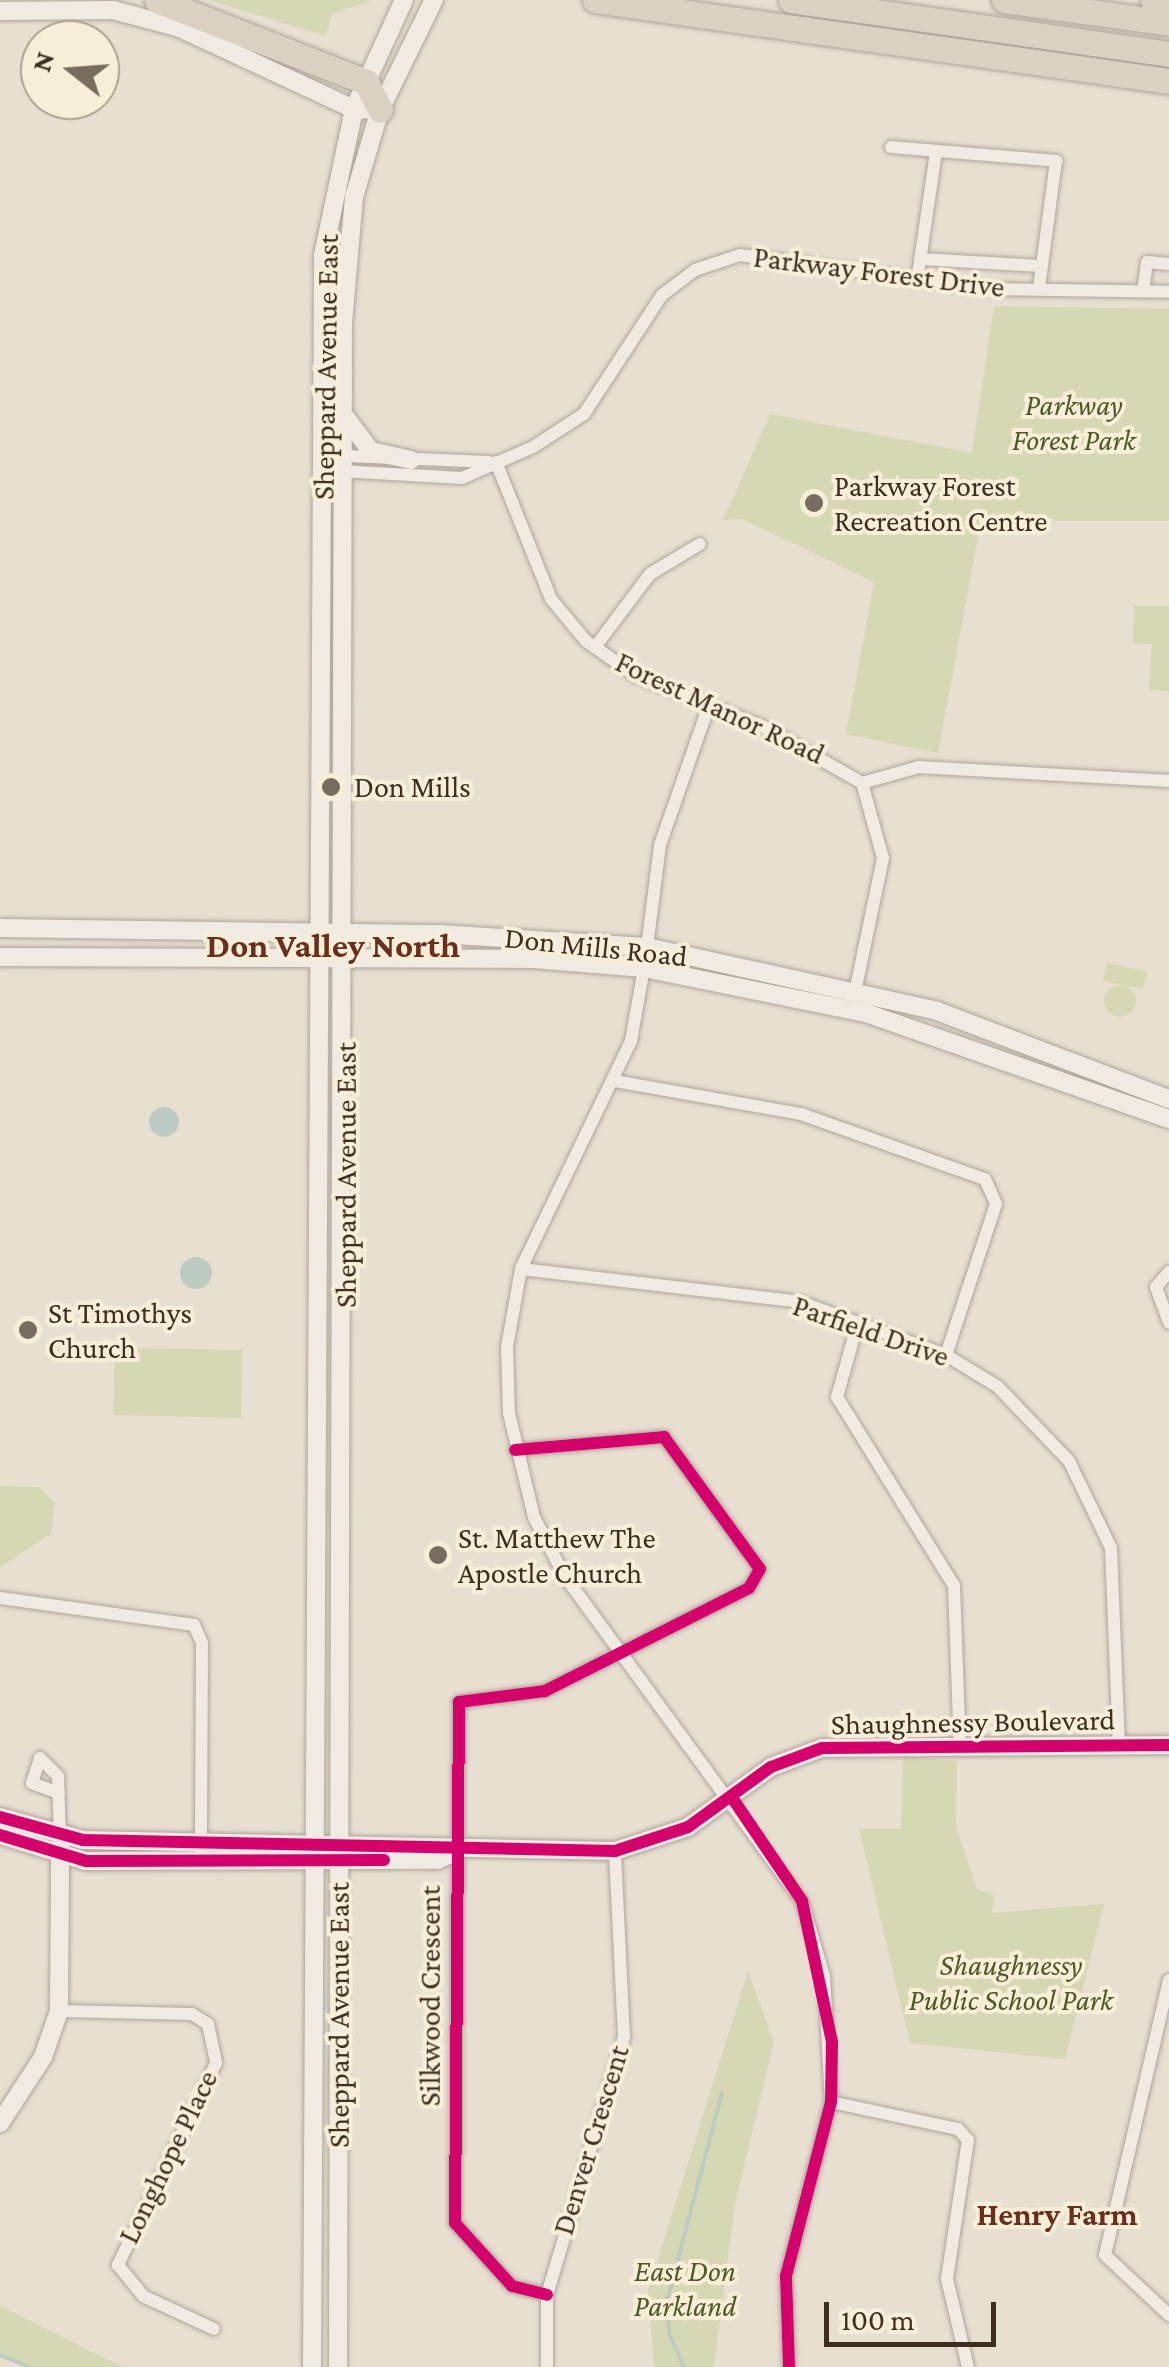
<!DOCTYPE html>
<style>
body{margin:0}
#map{position:relative;width:1169px;height:2367px;overflow:hidden;background:#e7e0d1;font-family:"Crimson Pro",serif}
div>[style]{position:absolute}
.green>*{inset:0;background:#d6d7b3}
.round{border-radius:50%}
.water>*{inset:0;background:#bcccc2}
.stream>*{height:4px;margin:-2px;padding:0 2px;transform-origin:2px;border-radius:2px;background:#bcccc2}
.roads{filter:drop-shadow(0 0 2px #ada599) drop-shadow(0 0 2px #ada599)}
.minor>*{height:12px;margin:-6px;padding:0 6px;transform-origin:6px;border-radius:6px;background:#efebe3}
.tertiary>*{height:18px;margin:-9px;padding:0 9px;transform-origin:9px;border-radius:9px;background:#efebe3}
.secondary>*{height:18px;margin:-9px;padding:0 9px;transform-origin:9px;border-radius:9px;background:#efebe3}
.motorway>*{height:25px;margin:-12.5px;padding:0 12.5px;transform-origin:12.5px;border-radius:12.5px;background:#dad1c2}
.cycleway>*{height:12px;margin:-6px;padding:0 6px;transform-origin:6px;border-radius:6px;background:#d6006c}
.dots>*{width:28px;height:28px;translate:-50% -50%;box-sizing:border-box;border:5px solid #f7eed8;border-radius:50%}
span{translate:-50% -50%;white-space:nowrap;text-align:center;line-height:1.15;-webkit-text-stroke:8px #f7eed8;paint-order:stroke}
.street-label{font-size:30px;color:#3d2e20}
.park-label{font-size:30px;color:#4d5a26;font-style:italic}
.poi-label{font-size:30px;color:#3d2e20}
.left{translate:0 -50%;text-align:left}
.neighbourhood-label{font-size:32px;color:#6b2e1e;font-weight:700}
.quarter-label{font-size:35px;color:#6b2e1e;font-weight:700}
.north{position:absolute;left:20px;top:20px;width:100px;height:100px;box-sizing:border-box;background:#f7eed8;border:2px solid #ada18e;border-radius:50%;rotate:287deg;font-size:28px;font-weight:700;line-height:40px;text-align:center;color:#3d2e20}
.north::after{content:'';display:block;margin:auto;width:35px;height:45px;background:#786c5e;clip-path:polygon(50% 0,100% 100%,50% 72%,0 100%)}
.scale{position:absolute;left:824px;top:2302px;width:172px;height:45px;box-sizing:border-box;border:5px solid #3d2e20;border-top:0;padding-left:12px;font-size:30px;line-height:35px;white-space:nowrap;color:#3d2e20;-webkit-text-stroke:8px #f7eed8;paint-order:stroke}
</style>
<div id="map">
<div class="green">
<i style="clip-path:polygon(208px 0,374px 0,332px 14px,326px 36px)"></i>
<i style="clip-path:polygon(994px 306px,1169px 309px,1169px 521px,981px 521px,938px 753px,846px 734px,874px 582px,742px 519px,723px 520px,770px 414px,972px 453px)"></i>
<i style="clip-path:polygon(1134px 606px,1169px 606px,1169px 691px,1149px 690px,1152px 644px,1133px 643px)"></i>
<i style="clip-path:polygon(1107px 963px,1147px 971px,1143px 989px,1103px 981px)"></i>
<i class="round" style="left:1104px;top:985px;width:32px;height:32px"></i>
<i style="clip-path:polygon(115px 1348px,242px 1350px,241px 1418px,113px 1415px)"></i>
<i style="clip-path:polygon(0 1486px,39px 1487px,55px 1503px,51px 1534px,0 1567px)"></i>
<i style="clip-path:polygon(903px 1757px,957px 1761px,956px 1827px,977px 1889px,994px 1895px,992px 1913px,1104px 1904px,1065px 2059px,910px 2043px,859px 1829px,901px 1829px)"></i>
<i style="clip-path:polygon(748px 1971px,774px 2042px,735px 2204px,714px 2367px,654px 2367px,648px 2291px)"></i>
<i style="clip-path:polygon(0 2305px,90px 2351px,125px 2367px,27px 2367px,0 2353px)"></i>
</div>
<div class="water">
<i class="round" style="left:149px;top:1107px;width:30px;height:30px"></i>
<i class="round" style="left:180px;top:1257px;width:32px;height:32px"></i>
</div>
<div class="stream">
<i style="left:0;top:2355px;width:31px;rotate:22deg"></i>
<i style="left:684px;top:2367px;width:36px;rotate:-114deg"></i>
<i style="left:669px;top:2334px;width:37px;rotate:-92deg"></i>
<i style="left:668px;top:2297px;width:211px;rotate:-75.2deg"></i>
</div>
<div class="roads">
<div class="minor">
<i style="left:891px;top:147px;width:166px;rotate:4.8deg"></i>
<i style="left:1056px;top:161px;width:128px;rotate:97.6deg"></i>
<i style="left:921px;top:259px;width:120px;rotate:3.3deg"></i>
<i style="left:917px;top:281px;width:129px;rotate:-81.6deg"></i>
<i style="left:1143px;top:291px;width:29px;rotate:-82deg"></i>
<i style="left:1147px;top:262px;width:22px;rotate:5deg"></i>
<i style="left:323px;top:455px;width:166px;rotate:2.4deg"></i>
<i style="left:496px;top:462px;width:148px;rotate:68.1deg"></i>
<i style="left:551px;top:599px;width:55px;rotate:50.2deg"></i>
<i style="left:586px;top:641px;width:61px;rotate:35deg"></i>
<i style="left:636px;top:676px;width:138px;rotate:21.7deg"></i>
<i style="left:764px;top:727px;width:113px;rotate:29.7deg"></i>
<i style="left:862px;top:783px;width:59px;rotate:-15.7deg"></i>
<i style="left:919px;top:767px;width:250px;rotate:3.2deg"></i>
<i style="left:323px;top:470px;width:139px;rotate:3.3deg"></i>
<i style="left:462px;top:478px;width:77px;rotate:-23.6deg"></i>
<i style="left:533px;top:447px;width:61px;rotate:-32.9deg"></i>
<i style="left:584px;top:414px;width:142px;rotate:-56.8deg"></i>
<i style="left:662px;top:295px;width:41px;rotate:-37.1deg"></i>
<i style="left:695px;top:270px;width:47px;rotate:-18.4deg"></i>
<i style="left:740px;top:255px;width:250px;rotate:7.8deg"></i>
<i style="left:988px;top:289px;width:181px;rotate:0.9deg"></i>
<i style="left:595px;top:647px;width:91px;rotate:-53deg"></i>
<i style="left:650px;top:574px;width:58px;rotate:-31deg"></i>
<i style="left:647px;top:947px;width:103px;rotate:-82.7deg"></i>
<i style="left:660px;top:845px;width:145px;rotate:-70.7deg"></i>
<i style="left:644px;top:968px;width:74px;rotate:100.1deg"></i>
<i style="left:631px;top:1041px;width:253px;rotate:115.8deg"></i>
<i style="left:521px;top:1269px;width:79px;rotate:100.2deg"></i>
<i style="left:507px;top:1347px;width:66px;rotate:88.3deg"></i>
<i style="left:509px;top:1413px;width:107px;rotate:76.5deg"></i>
<i style="left:534px;top:1517px;width:65px;rotate:62.7deg"></i>
<i style="left:564px;top:1575px;width:404px;rotate:53.9deg"></i>
<i style="left:802px;top:1901px;width:78px;rotate:73.7deg"></i>
<i style="left:824px;top:1976px;width:126px;rotate:86.8deg"></i>
<i style="left:831px;top:2102px;width:180px;rotate:104.5deg"></i>
<i style="left:786px;top:2276px;width:91px;rotate:88.1deg"></i>
<i style="left:854px;top:997px;width:142px;rotate:-78.2deg"></i>
<i style="left:883px;top:858px;width:78px;rotate:-105.6deg"></i>
<i style="left:614px;top:1081px;width:190px;rotate:10deg"></i>
<i style="left:801px;top:1114px;width:195px;rotate:19.5deg"></i>
<i style="left:985px;top:1179px;width:27px;rotate:66deg"></i>
<i style="left:996px;top:1204px;width:159px;rotate:108.3deg"></i>
<i style="left:521px;top:1269px;width:281px;rotate:6.7deg"></i>
<i style="left:800px;top:1302px;width:155px;rotate:20deg"></i>
<i style="left:946px;top:1355px;width:61px;rotate:31.6deg"></i>
<i style="left:998px;top:1387px;width:103px;rotate:46.2deg"></i>
<i style="left:1069px;top:1461px;width:97px;rotate:64.2deg"></i>
<i style="left:1111px;top:1548px;width:197px;rotate:87.7deg"></i>
<i style="left:1169px;top:1272px;width:20px;rotate:131deg"></i>
<i style="left:1156px;top:1287px;width:38px;rotate:70deg"></i>
<i style="left:858px;top:1322px;width:78px;rotate:105.6deg"></i>
<i style="left:837px;top:1397px;width:222px;rotate:58.2deg"></i>
<i style="left:954px;top:1586px;width:160px;rotate:87.9deg"></i>
<i style="left:515px;top:1450px;width:150px;rotate:-5deg"></i>
<i style="left:664px;top:1437px;width:163px;rotate:54deg"></i>
<i style="left:760px;top:1569px;width:22px;rotate:120deg"></i>
<i style="left:749px;top:1588px;width:229px;rotate:153.2deg"></i>
<i style="left:545px;top:1691px;width:87px;rotate:172.7deg"></i>
<i style="left:459px;top:1702px;width:521px;rotate:90.44deg"></i>
<i style="left:455px;top:2223px;width:85px;rotate:47.9deg"></i>
<i style="left:512px;top:2286px;width:36px;rotate:14deg"></i>
<i style="left:0;top:1598px;width:196px;rotate:7.9deg"></i>
<i style="left:194px;top:1625px;width:20px;rotate:66deg"></i>
<i style="left:202px;top:1643px;width:216px;rotate:90.3deg"></i>
<i style="left:59px;top:1793px;width:29px;rotate:-160deg"></i>
<i style="left:32px;top:1783px;width:26px;rotate:-72deg"></i>
<i style="left:40px;top:1758px;width:25px;rotate:45deg"></i>
<i style="left:58px;top:1776px;width:62px;rotate:88.2deg"></i>
<i style="left:1169px;top:1980px;width:282px;rotate:103.1deg"></i>
<i style="left:1105px;top:2255px;width:88px;rotate:43.2deg"></i>
<i style="left:59px;top:2011px;width:133px;rotate:1.3deg"></i>
<i style="left:192px;top:2014px;width:19px;rotate:32deg"></i>
<i style="left:208px;top:2024px;width:40px;rotate:78deg"></i>
<i style="left:216px;top:2063px;width:225px;rotate:115.9deg"></i>
<i style="left:118px;top:2265px;width:40px;rotate:51deg"></i>
<i style="left:143px;top:2296px;width:78px;rotate:24.9deg"></i>
<i style="left:831px;top:2102px;width:130px;rotate:12deg"></i>
<i style="left:958px;top:2129px;width:15px;rotate:48deg"></i>
<i style="left:968px;top:2140px;width:141px;rotate:98.6deg"></i>
<i style="left:947px;top:2279px;width:90px;rotate:76.6deg"></i>
<i style="left:547px;top:2367px;width:72px;rotate:-90deg"></i>
<i style="left:547px;top:2295px;width:269px;rotate:-73.4deg"></i>
<i style="left:624px;top:2037px;width:186px;rotate:-92.8deg"></i>
</div>
<div class="tertiary">
<i style="left:0;top:11px;width:113px;rotate:-0.5deg"></i>
<i style="left:113px;top:10px;width:69px;rotate:15deg"></i>
<i style="left:180px;top:28px;width:192px;rotate:25deg"></i>
<i style="left:354px;top:109px;width:26px;rotate:2deg"></i>
<i style="left:0;top:1817px;width:86px;rotate:15.5deg"></i>
<i style="left:83px;top:1840px;width:532px;rotate:1.18deg"></i>
<i style="left:615px;top:1851px;width:77px;rotate:-18.2deg"></i>
<i style="left:688px;top:1827px;width:102px;rotate:-35.9deg"></i>
<i style="left:771px;top:1767px;width:54px;rotate:-20.4deg"></i>
<i style="left:822px;top:1748px;width:347px;rotate:-0.5deg"></i>
<i style="left:0;top:1835px;width:90px;rotate:16.8deg"></i>
<i style="left:86px;top:1861px;width:352px;rotate:-0.2deg"></i>
<i style="left:438px;top:1860px;width:20px;rotate:-27deg"></i>
<i style="left:0;top:2123px;width:79px;rotate:-56.9deg"></i>
<i style="left:43px;top:2057px;width:49px;rotate:-70.8deg"></i>
<i style="left:59px;top:2011px;width:163px;rotate:-89.6deg"></i>
</div>
<div class="secondary">
<i style="left:346px;top:418px;width:41px;rotate:52.9deg"></i>
<i style="left:371px;top:451px;width:41px;rotate:12.7deg"></i>
<i style="left:0;top:928px;width:440px;rotate:0.8deg"></i>
<i style="left:440px;top:934px;width:207px;rotate:3.6deg"></i>
<i style="left:647px;top:947px;width:297px;rotate:12.4deg"></i>
<i style="left:937px;top:1011px;width:248px;rotate:20.8deg"></i>
<i style="left:0;top:957px;width:534px;rotate:0.21deg"></i>
<i style="left:534px;top:959px;width:110px;rotate:4.7deg"></i>
<i style="left:644px;top:968px;width:227px;rotate:11.5deg"></i>
<i style="left:866px;top:1013px;width:321px;rotate:19.3deg"></i>
<i style="left:312px;top:2367px;width:2112px;rotate:-89.7deg"></i>
<i style="left:323px;top:255px;width:149px;rotate:-78deg"></i>
<i style="left:354px;top:109px;width:120px;rotate:-65.4deg"></i>
<i style="left:338px;top:2367px;width:2044px;rotate:-89.86deg"></i>
<i style="left:343px;top:323px;width:126px;rotate:-85deg"></i>
<i style="left:354px;top:197px;width:91px;rotate:-73.4deg"></i>
<i style="left:380px;top:110px;width:123px;rotate:-63.9deg"></i>
</div>
<div class="motorway">
<i style="left:157px;top:0;width:225px;rotate:21.4deg"></i>
<i style="left:366px;top:82px;width:31px;rotate:63deg"></i>
<i style="left:595px;top:0;width:580px;rotate:8.03deg"></i>
<i style="left:791px;top:0;width:382px;rotate:8.1deg"></i>
<i style="left:1004px;top:0;width:167px;rotate:7.9deg"></i>
<i style="left:1153px;top:0;width:16px;rotate:11deg"></i>
</div>
</div>
<div class="cycleway">
<i style="left:515px;top:1450px;width:150px;rotate:-5deg"></i>
<i style="left:664px;top:1437px;width:163px;rotate:54deg"></i>
<i style="left:760px;top:1569px;width:22px;rotate:120deg"></i>
<i style="left:749px;top:1588px;width:229px;rotate:153.2deg"></i>
<i style="left:545px;top:1691px;width:87px;rotate:172.7deg"></i>
<i style="left:459px;top:1702px;width:521px;rotate:90.44deg"></i>
<i style="left:455px;top:2223px;width:85px;rotate:47.9deg"></i>
<i style="left:512px;top:2286px;width:36px;rotate:14deg"></i>
<i style="left:731px;top:1796px;width:127px;rotate:55.9deg"></i>
<i style="left:802px;top:1901px;width:144px;rotate:78deg"></i>
<i style="left:832px;top:2042px;width:60px;rotate:91deg"></i>
<i style="left:831px;top:2102px;width:180px;rotate:104.5deg"></i>
<i style="left:786px;top:2276px;width:91px;rotate:88.1deg"></i>
<i style="left:0;top:1817px;width:86px;rotate:15.5deg"></i>
<i style="left:83px;top:1840px;width:532px;rotate:1.18deg"></i>
<i style="left:615px;top:1851px;width:77px;rotate:-18.2deg"></i>
<i style="left:688px;top:1827px;width:102px;rotate:-35.9deg"></i>
<i style="left:771px;top:1767px;width:54px;rotate:-20.4deg"></i>
<i style="left:822px;top:1748px;width:347px;rotate:-0.5deg"></i>
<i style="left:0;top:1835px;width:90px;rotate:16.8deg"></i>
<i style="left:86px;top:1861px;width:298px;rotate:-0.2deg"></i>
</div>
<div class="dots">
<i style="left:814px;top:503px;background:#786c5e"></i>
<i style="left:331px;top:787px;background:#786c5e"></i>
<i style="left:28px;top:1330px;background:#786c5e"></i>
<i style="left:438px;top:1555px;background:#786c5e"></i>
</div>
<div class="street-label">
<span style="left:879px;top:272px;rotate:7deg">Parkway Forest Drive</span>
<span style="left:326px;top:367px;rotate:-89deg">Sheppard Avenue East</span>
<span style="left:720px;top:708px;rotate:25deg">Forest Manor Road</span>
<span style="left:596px;top:947px;rotate:6deg">Don Mills Road</span>
<span style="left:346px;top:1175px;rotate:-90deg">Sheppard Avenue East</span>
<span style="left:871px;top:1331px;rotate:19deg">Parfield Drive</span>
<span style="left:973px;top:1722px;rotate:-1deg">Shaughnessy Boulevard</span>
<span style="left:430px;top:1996px;rotate:-90deg">Silkwood Crescent</span>
<span style="left:339px;top:2015px;rotate:-90deg">Sheppard Avenue East</span>
<span style="left:591px;top:2140px;rotate:-73deg">Denver Crescent</span>
<span style="left:168px;top:2157px;rotate:-64deg">Longhope Place</span>
</div>
<div class="park-label">
<span style="left:1074px;top:422px">Parkway<br>Forest Park</span>
<span style="left:1011px;top:1982px">Shaughnessy<br>Public School Park</span>
<span style="left:685px;top:2288px">East Don<br>Parkland</span>
</div>
<div class="poi-label">
<span class="left" style="left:834px;top:503px">Parkway Forest<br>Recreation Centre</span>
<span class="left" style="left:354px;top:787px">Don Mills</span>
<span class="left" style="left:48px;top:1330px">St Timothys<br>Church</span>
<span class="left" style="left:458px;top:1555px">St. Matthew The<br>Apostle Church</span>
</div>
<div class="neighbourhood-label">
<span style="left:1057px;top:2214px">Henry Farm</span>
</div>
<div class="quarter-label">
<span style="left:333px;top:946px">Don Valley North</span>
</div>
<div class="north">N</div>
<div class="scale">100 m</div>
</div>
